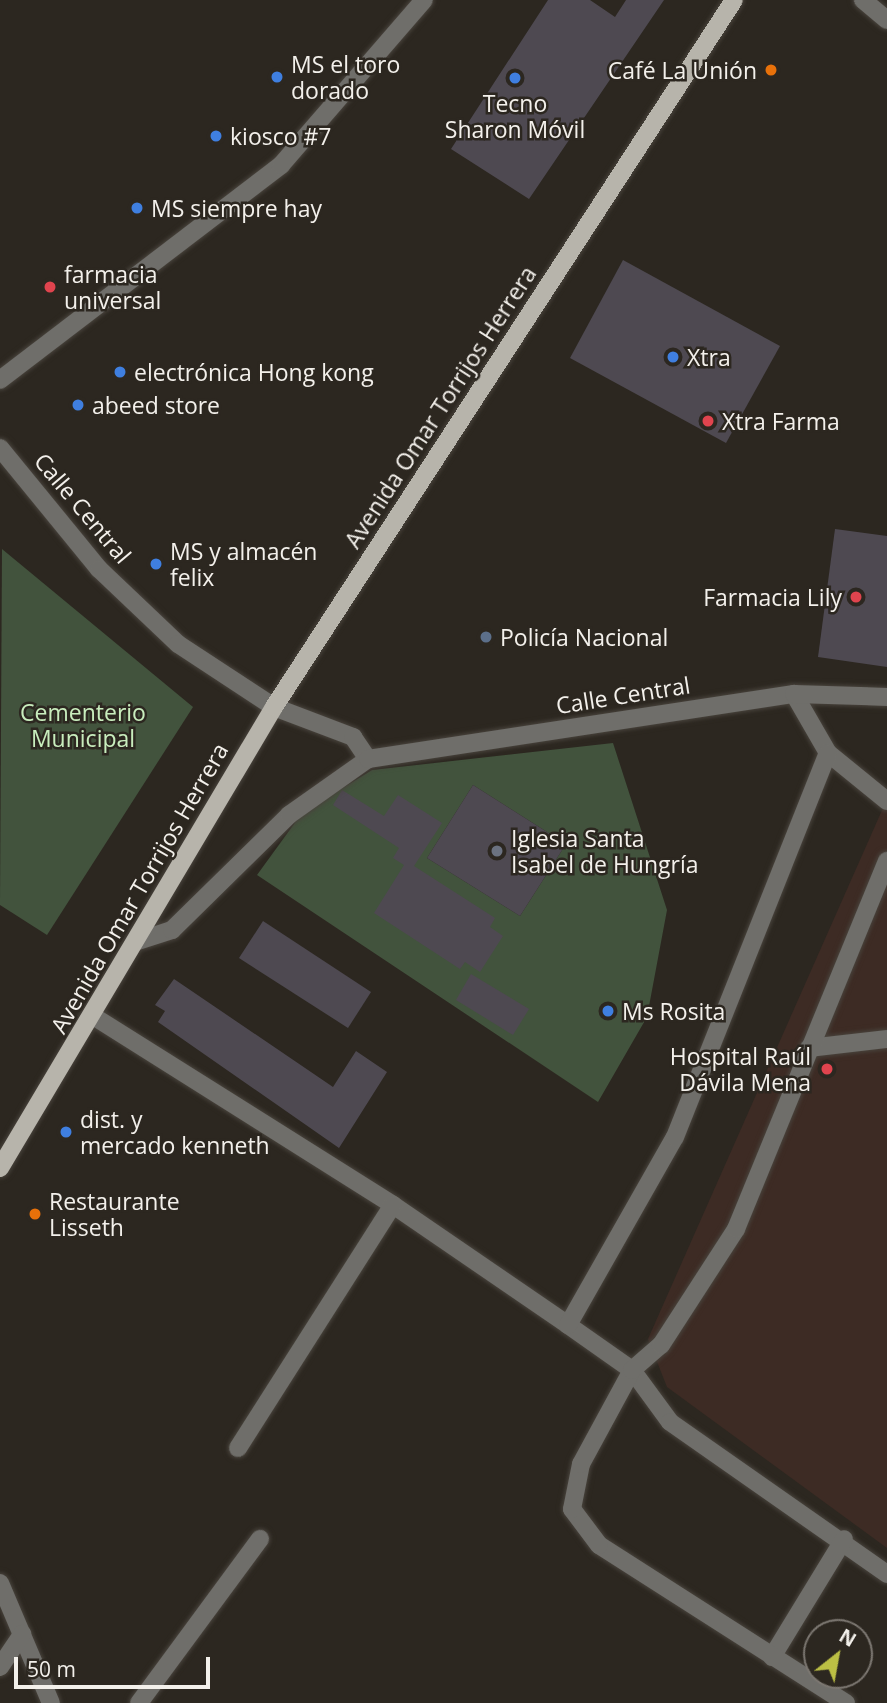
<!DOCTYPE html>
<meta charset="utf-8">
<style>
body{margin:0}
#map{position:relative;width:887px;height:1703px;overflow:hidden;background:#2c2720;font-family:"Open Sans",sans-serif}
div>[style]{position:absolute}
.medical>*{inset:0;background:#3d2b24}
.green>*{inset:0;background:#42533d}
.building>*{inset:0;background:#4e4951}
.roads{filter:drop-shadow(0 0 2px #48433c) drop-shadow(0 0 2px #48433c)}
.minor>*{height:18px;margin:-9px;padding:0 9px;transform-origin:9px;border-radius:9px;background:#6f6e6a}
.major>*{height:18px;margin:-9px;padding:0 9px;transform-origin:9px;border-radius:9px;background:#b7b4ab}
.dots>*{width:19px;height:19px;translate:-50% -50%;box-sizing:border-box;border:4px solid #2c2720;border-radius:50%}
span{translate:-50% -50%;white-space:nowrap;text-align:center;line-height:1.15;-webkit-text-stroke:5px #2c2720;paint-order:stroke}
.poi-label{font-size:23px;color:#f3f0eb}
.left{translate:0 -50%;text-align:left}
.right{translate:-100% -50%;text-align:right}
.street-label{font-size:23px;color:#f3f0eb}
.park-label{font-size:23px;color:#c8edbd}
.north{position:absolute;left:803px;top:1619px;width:70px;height:70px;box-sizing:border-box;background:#2c2720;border:2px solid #7c7771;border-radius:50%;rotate:31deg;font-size:19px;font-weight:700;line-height:28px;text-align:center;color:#f3f0eb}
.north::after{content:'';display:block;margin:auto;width:24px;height:32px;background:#bcbf44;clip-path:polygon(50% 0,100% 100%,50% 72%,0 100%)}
.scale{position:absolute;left:14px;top:1657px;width:196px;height:32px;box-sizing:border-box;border:4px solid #f3f0eb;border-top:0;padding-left:9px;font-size:21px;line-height:24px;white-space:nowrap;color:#f3f0eb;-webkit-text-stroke:5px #2c2720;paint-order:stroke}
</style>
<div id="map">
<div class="medical">
<i style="clip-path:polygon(887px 799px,887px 1548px,667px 1387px,648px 1339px)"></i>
</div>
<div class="green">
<i style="clip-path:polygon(2px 549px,193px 707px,47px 935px,0 905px)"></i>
<i style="clip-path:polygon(evenodd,613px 743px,667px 910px,647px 1017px,598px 1102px,257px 875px,302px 813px,372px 770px,613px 743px,473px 785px,566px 844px,520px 916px,427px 858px,473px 785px)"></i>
</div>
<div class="building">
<i style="clip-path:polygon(548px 0,590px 0,615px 17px,626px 0,664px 0,529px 199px,451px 149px)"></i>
<i style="clip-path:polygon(623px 260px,780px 346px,726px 443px,570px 358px)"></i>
<i style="clip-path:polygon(835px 529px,887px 536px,887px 667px,818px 657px)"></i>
<i style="clip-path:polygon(473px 785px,566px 844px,520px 916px,427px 858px)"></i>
<i style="clip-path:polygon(342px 790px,384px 816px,398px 795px,442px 823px,414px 866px,495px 918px,490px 927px,503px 936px,480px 972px,465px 962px,460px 969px,374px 913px,404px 865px,393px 858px,399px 848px,333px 805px)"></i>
<i style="clip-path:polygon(263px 921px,371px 992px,348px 1028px,239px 958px)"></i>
<i style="clip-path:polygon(471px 974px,529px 1009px,513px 1035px,456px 1000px)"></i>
<i style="clip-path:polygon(174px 979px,333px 1087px,356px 1051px,387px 1072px,339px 1148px,158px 1022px,165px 1011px,155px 1005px)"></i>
</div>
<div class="roads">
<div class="minor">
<i style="left:863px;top:0;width:31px;rotate:40deg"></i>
<i style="left:0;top:380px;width:354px;rotate:-37.4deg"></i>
<i style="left:281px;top:165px;width:218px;rotate:-49.1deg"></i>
<i style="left:0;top:448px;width:156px;rotate:50.7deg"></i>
<i style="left:99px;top:569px;width:109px;rotate:43.5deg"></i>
<i style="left:178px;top:644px;width:115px;rotate:33.3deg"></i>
<i style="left:274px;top:707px;width:85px;rotate:20.8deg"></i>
<i style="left:353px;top:737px;width:27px;rotate:56deg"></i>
<i style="left:794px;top:694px;width:68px;rotate:60deg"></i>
<i style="left:828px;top:753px;width:76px;rotate:39.1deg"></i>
<i style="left:138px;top:941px;width:36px;rotate:-18deg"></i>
<i style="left:172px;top:930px;width:164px;rotate:-44.5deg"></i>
<i style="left:289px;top:815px;width:97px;rotate:-35.3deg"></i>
<i style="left:368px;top:759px;width:431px;rotate:-8.7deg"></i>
<i style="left:794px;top:694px;width:93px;rotate:1.8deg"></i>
<i style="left:93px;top:1016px;width:355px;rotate:32.2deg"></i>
<i style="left:393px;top:1205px;width:212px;rotate:34.4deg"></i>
<i style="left:568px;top:1325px;width:78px;rotate:35.1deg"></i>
<i style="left:632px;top:1370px;width:64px;rotate:53.8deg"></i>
<i style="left:670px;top:1422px;width:265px;rotate:35deg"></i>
<i style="left:809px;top:1048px;width:79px;rotate:-6.6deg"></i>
<i style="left:568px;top:1325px;width:216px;rotate:-60.4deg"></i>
<i style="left:675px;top:1137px;width:413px;rotate:-68.3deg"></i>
<i style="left:238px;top:1448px;width:288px;rotate:-57.5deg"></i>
<i style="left:0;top:1583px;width:130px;rotate:67deg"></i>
<i style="left:772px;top:1657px;width:138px;rotate:-58.6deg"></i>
<i style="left:0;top:1667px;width:40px;rotate:-56deg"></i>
<i style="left:139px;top:1703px;width:204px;rotate:-53.6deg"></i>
<i style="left:846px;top:1703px;width:293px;rotate:-147.4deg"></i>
<i style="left:599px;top:1545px;width:45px;rotate:-126.9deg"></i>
<i style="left:572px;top:1509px;width:46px;rotate:-78.7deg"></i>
<i style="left:581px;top:1464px;width:107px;rotate:-61.5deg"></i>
<i style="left:632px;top:1370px;width:38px;rotate:-41deg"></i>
<i style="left:661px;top:1345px;width:138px;rotate:-57.1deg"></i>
<i style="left:736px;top:1229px;width:398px;rotate:-67.7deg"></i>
</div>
<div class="major">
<i style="left:0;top:1168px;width:536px;rotate:-59.27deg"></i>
<i style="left:274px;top:707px;width:843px;rotate:-56.95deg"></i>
</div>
</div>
<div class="dots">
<i style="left:771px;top:70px;background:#e8710a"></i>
<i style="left:277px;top:77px;background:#3f7fe0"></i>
<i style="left:515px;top:78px;background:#3f7fe0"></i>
<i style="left:216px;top:136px;background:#3f7fe0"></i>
<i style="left:137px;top:208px;background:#3f7fe0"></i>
<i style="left:50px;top:287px;background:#e0444e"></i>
<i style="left:673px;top:357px;background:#3f7fe0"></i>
<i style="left:120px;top:372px;background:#3f7fe0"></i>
<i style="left:78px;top:405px;background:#3f7fe0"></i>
<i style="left:708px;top:421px;background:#e0444e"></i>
<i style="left:156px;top:564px;background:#3f7fe0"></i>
<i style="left:856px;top:597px;background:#e0444e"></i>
<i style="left:486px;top:637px;background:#5c6f8a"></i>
<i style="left:497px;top:851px;background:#6b7280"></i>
<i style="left:608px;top:1011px;background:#3f7fe0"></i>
<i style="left:827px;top:1069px;background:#e0444e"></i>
<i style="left:66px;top:1132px;background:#3f7fe0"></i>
<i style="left:35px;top:1214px;background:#e8710a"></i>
</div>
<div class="poi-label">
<span class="left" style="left:291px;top:77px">MS el toro<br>dorado</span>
<span class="right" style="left:757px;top:70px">Café La Unión</span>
<span style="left:515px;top:116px">Tecno<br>Sharon Móvil</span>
<span class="left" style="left:230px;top:136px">kiosco #7</span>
<span class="left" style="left:151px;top:208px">MS siempre hay</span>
<span class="left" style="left:64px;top:287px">farmacia<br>universal</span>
<span class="left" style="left:687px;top:357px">Xtra</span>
<span class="left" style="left:134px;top:372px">electrónica Hong kong</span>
<span class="left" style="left:92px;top:405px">abeed store</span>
<span class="left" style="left:722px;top:421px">Xtra Farma</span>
<span class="left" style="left:170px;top:564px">MS y almacén<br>felix</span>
<span class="right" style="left:842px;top:597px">Farmacia Lily</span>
<span class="left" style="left:500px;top:637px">Policía Nacional</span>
<span class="left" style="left:511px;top:851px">Iglesia Santa<br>Isabel de Hungría</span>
<span class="left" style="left:622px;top:1011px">Ms Rosita</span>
<span class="right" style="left:811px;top:1069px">Hospital Raúl<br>Dávila Mena</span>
<span class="left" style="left:80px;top:1132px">dist. y<br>mercado kenneth</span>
<span class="left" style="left:49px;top:1214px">Restaurante<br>Lisseth</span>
</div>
<div class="street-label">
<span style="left:440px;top:407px;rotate:-57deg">Avenida Omar Torrijos Herrera</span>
<span style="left:83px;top:508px;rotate:50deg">Calle Central</span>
<span style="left:623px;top:695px;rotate:-9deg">Calle Central</span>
<span style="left:139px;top:888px;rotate:-60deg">Avenida Omar Torrijos Herrera</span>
</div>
<div class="park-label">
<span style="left:83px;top:725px">Cementerio<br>Municipal</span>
</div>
<div class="north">N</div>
<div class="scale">50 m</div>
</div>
